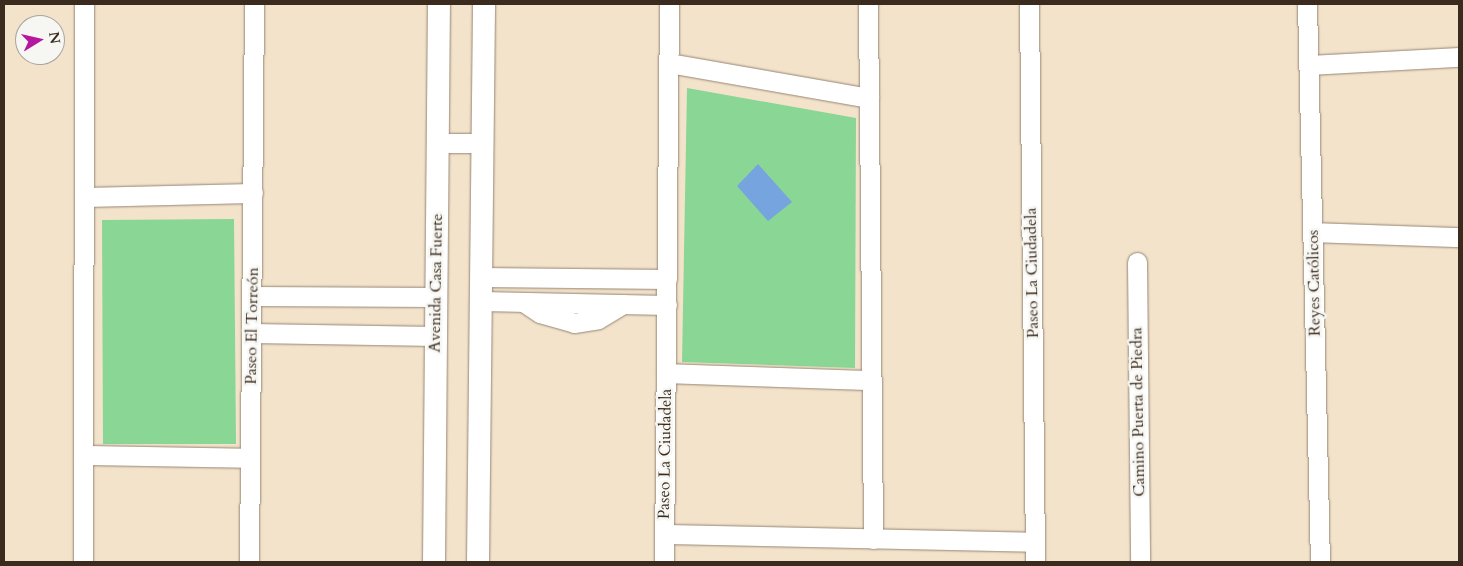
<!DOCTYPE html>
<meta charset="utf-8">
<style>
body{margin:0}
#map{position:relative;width:1463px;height:566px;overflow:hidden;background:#f3e3cb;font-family:Cardo,serif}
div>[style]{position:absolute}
.green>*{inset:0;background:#89d695}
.water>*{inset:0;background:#75a4de}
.roads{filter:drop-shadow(0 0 1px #978674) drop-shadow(0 0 1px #978674)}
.minor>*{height:19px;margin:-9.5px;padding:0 9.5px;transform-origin:9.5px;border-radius:9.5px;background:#fff}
.tertiary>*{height:22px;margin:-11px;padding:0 11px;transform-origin:11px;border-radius:11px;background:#fff}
span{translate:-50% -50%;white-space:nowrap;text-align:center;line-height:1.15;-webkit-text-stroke:5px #f6f6f2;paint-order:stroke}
.street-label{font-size:16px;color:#3b2a1e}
.frame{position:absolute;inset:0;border:5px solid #3b2a1e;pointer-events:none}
.north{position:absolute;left:15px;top:15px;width:50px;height:50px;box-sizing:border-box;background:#f6f6f2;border:1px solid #aba49d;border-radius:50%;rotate:81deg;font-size:14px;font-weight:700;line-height:20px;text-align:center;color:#3b2a1e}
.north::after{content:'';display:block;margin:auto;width:18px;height:22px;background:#b5179e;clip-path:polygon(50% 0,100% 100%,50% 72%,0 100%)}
</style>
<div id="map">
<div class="green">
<i style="clip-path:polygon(687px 88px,856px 118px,855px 368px,682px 362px)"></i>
<i style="clip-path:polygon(234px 219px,236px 444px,103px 444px,102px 220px)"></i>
</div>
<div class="water">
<i style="clip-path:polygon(758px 164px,792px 202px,768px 221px,737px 186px)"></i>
</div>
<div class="roads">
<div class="minor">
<i style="left:868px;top:4px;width:535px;rotate:89.46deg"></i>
<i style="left:1029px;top:4px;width:558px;rotate:89.38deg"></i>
<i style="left:1307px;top:4px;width:558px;rotate:88.67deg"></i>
<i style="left:669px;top:63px;width:203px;rotate:9.9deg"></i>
<i style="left:1309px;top:65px;width:150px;rotate:-3.1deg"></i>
<i style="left:438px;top:143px;width:44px"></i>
<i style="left:84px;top:197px;width:169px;rotate:-1.4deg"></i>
<i style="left:1313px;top:232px;width:146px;rotate:2deg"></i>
<i style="left:1137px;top:262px;width:300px;rotate:89.4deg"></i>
<i style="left:481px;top:277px;width:186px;rotate:0.6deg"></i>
<i style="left:252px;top:296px;width:184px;rotate:0.3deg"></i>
<i style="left:481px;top:301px;width:186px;rotate:1.2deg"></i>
<i style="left:525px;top:303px;width:18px;rotate:34deg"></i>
<i style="left:540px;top:313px;width:35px;rotate:16deg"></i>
<i style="left:574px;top:323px;width:24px;rotate:-9deg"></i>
<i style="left:598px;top:319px;width:29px;rotate:-31deg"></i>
<i style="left:251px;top:333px;width:185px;rotate:0.9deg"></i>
<i style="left:666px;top:373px;width:205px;rotate:2deg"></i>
<i style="left:83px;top:455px;width:167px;rotate:1deg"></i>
<i style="left:665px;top:534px;width:370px;rotate:1.2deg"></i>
<i style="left:83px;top:562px;width:558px;rotate:-89.9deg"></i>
<i style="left:249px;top:562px;width:558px;rotate:-89.49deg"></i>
<i style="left:664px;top:562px;width:558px;rotate:-89.49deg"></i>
</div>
<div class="tertiary">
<i style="left:434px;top:562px;width:558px;rotate:-89.49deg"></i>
<i style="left:478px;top:562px;width:558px;rotate:-89.38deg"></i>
</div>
</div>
<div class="street-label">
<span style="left:1032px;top:273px;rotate:-91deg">Paseo La Ciudadela</span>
<span style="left:436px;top:283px;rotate:-89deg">Avenida Casa Fuerte</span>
<span style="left:1314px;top:283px;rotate:-91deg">Reyes Católicos</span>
<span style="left:252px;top:326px;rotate:-89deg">Paseo El Torreón</span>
<span style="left:1138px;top:412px;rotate:-91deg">Camino Puerta de Piedra</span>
<span style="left:665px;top:454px;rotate:-89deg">Paseo La Ciudadela</span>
</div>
<div class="frame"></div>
<div class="north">N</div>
</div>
